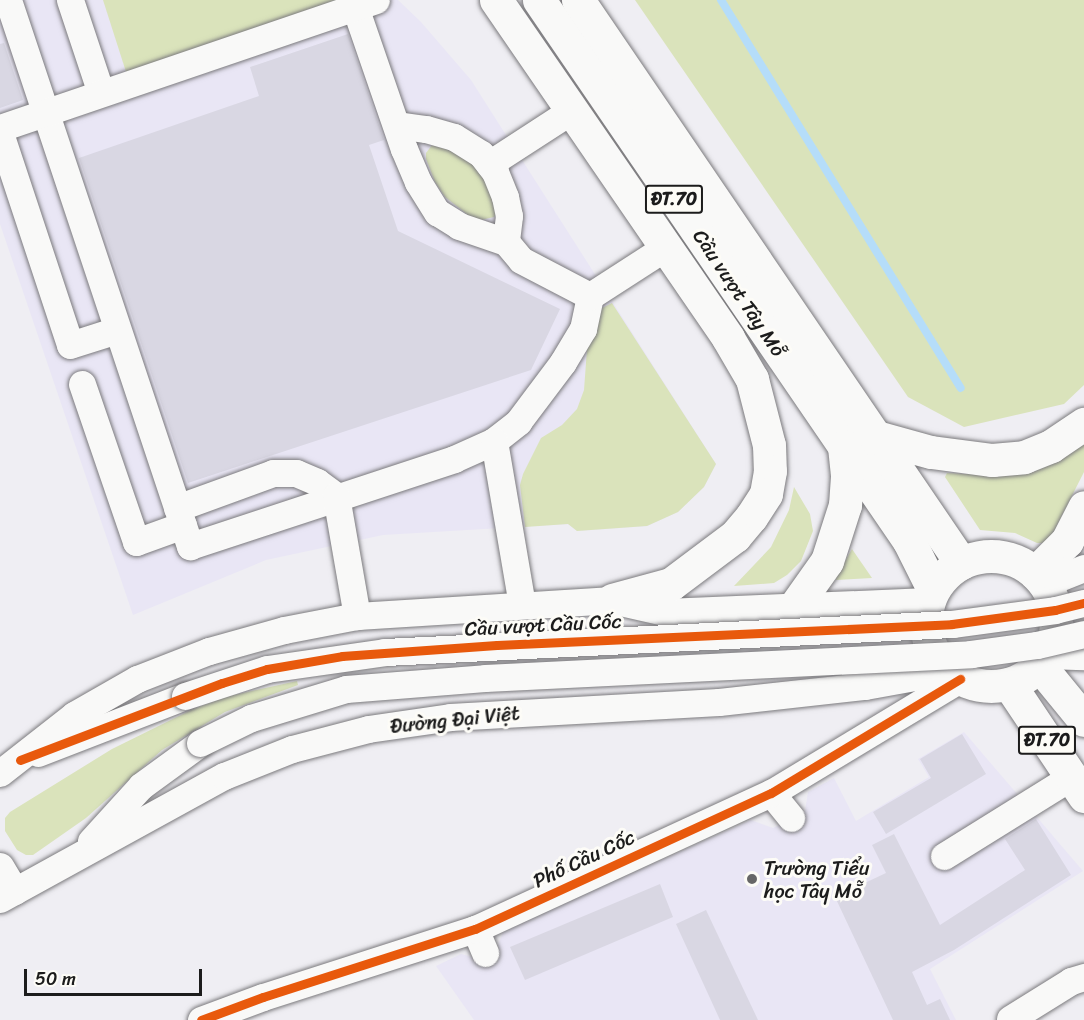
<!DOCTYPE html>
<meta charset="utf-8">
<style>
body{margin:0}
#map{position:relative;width:1084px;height:1020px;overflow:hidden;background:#efeef3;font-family:Sriracha,sans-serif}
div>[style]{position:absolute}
.built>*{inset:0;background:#e9e6f5}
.green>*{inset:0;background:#dae3bb}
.stream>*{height:8px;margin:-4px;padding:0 4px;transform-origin:4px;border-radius:4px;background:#b5ddf9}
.building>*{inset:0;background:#d9d7e3}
.roads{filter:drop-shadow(0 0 2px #7b7a7d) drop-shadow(0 0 2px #7b7a7d)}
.minor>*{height:27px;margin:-13.5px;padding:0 13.5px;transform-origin:13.5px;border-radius:13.5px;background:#f9f9f8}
.major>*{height:33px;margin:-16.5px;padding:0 16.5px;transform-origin:16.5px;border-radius:16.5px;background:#f9f9f8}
.major>.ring{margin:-16.5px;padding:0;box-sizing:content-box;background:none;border:33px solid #f9f9f8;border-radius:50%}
.bridges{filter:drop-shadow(0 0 2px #7b7a7d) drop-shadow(0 0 2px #7b7a7d)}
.minor-bridge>*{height:27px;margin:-13.5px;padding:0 13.5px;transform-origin:13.5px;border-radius:13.5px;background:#f9f9f8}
.cycleway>*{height:9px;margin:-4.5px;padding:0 4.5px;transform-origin:4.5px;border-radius:4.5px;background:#e8590c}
.dots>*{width:16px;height:16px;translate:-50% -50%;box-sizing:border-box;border:3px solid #fdfcf7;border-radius:50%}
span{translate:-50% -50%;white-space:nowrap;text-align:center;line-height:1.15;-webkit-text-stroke:6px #fdfcf7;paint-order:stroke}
.shield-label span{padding:2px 4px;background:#fdfcf7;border:2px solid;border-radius:4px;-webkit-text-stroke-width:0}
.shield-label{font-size:18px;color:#1c1c1c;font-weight:700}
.street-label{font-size:20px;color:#1c1c1c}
.poi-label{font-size:20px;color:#1c1c1c}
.left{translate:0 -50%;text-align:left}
.scale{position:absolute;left:24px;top:969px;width:178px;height:27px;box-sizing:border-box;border:3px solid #1c1c1c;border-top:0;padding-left:8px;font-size:18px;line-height:21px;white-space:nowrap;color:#1c1c1c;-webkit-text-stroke:4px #fdfcf7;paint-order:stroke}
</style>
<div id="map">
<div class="built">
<i style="clip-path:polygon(0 0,398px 0,421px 22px,471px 80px,716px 464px,704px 487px,678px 512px,647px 526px,577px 531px,568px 524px,383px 535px,266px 560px,133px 615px,0 224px)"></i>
<i style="clip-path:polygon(964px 732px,1083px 871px,930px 969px,956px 1020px,474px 1020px,436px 966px,461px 954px,477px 958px,497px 947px,504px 930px,751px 820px,773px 828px,805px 811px,808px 792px,834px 778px,856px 821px,929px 777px,918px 759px)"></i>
</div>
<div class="green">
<i style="clip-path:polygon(103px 0,350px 0,127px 75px)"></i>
<i style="clip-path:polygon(635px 0,1084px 0,1084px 385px,1064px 404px,964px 427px,908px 397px)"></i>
<i style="clip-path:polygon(432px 145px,464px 154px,485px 176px,497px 212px,494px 217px,481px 220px,468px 215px,445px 197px,435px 182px,426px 159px,426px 153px)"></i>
<i style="clip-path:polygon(612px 303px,716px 464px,704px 487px,678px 512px,647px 526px,577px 531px,568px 524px,525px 527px,520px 485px,523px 474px,541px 438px,562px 425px,577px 409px,584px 390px,587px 349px,598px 310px)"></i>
<i style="clip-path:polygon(1084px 439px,1084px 472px,1048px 543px,1037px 543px,1015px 533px,980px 530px,945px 477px,947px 473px,990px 475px)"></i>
<i style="clip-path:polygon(794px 487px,810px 514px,813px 531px,801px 561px,787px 575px,774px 583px,734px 586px,771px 547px,789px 510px)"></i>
<i style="clip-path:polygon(852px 549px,872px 578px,836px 580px,836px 577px)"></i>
<i style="clip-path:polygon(297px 681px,298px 685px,225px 712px,162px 750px,86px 818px,33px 855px,26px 855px,17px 850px,5px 831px,5px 818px,10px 812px,112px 749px,191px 710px,225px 697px)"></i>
</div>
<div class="stream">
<i style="left:721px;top:0;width:456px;rotate:58.3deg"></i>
</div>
<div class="building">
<i style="clip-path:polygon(348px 34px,384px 140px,369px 145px,398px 231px,560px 309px,531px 370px,188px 483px,79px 158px,259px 96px,250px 67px)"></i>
<i style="clip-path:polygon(4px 43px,23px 100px,0 108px,0 44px)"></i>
<i style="clip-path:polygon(962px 734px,986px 774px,886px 834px,873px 812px,931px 778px,920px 759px)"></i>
<i style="clip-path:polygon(1036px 819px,1071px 875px,954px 950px,912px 972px,927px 1005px,940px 999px,950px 1020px,893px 1020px,835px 897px,886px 873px,872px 845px,894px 834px,940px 925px,1025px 870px,1005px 839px)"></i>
<i style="clip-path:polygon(660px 884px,673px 917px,525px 980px,510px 947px)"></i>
<i style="clip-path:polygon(706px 910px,758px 1020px,720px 1020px,676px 924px)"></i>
</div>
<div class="roads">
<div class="minor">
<i style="left:8px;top:0;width:576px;rotate:71.57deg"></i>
<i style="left:190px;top:546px;width:278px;rotate:-18.2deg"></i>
<i style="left:454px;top:459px;width:44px;rotate:-24.2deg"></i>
<i style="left:494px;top:441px;width:31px;rotate:-38deg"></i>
<i style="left:518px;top:422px;width:75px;rotate:-53.1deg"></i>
<i style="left:563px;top:362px;width:39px;rotate:-59deg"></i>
<i style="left:583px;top:329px;width:34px;rotate:-78deg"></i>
<i style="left:590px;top:296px;width:90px;rotate:-32.8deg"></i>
<i style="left:70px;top:0;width:98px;rotate:71.6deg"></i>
<i style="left:355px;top:7px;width:150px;rotate:71deg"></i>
<i style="left:404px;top:149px;width:36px;rotate:67deg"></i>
<i style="left:418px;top:182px;width:36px;rotate:58deg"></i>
<i style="left:437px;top:212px;width:26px;rotate:32deg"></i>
<i style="left:459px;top:226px;width:50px;rotate:18.8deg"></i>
<i style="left:506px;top:242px;width:23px;rotate:50deg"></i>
<i style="left:521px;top:260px;width:78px;rotate:27.6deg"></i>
<i style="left:397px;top:125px;width:29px;rotate:8deg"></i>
<i style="left:426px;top:129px;width:29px;rotate:16deg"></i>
<i style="left:454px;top:137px;width:32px;rotate:32deg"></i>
<i style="left:481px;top:154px;width:23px;rotate:52deg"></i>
<i style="left:495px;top:172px;width:27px;rotate:68deg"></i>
<i style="left:505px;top:197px;width:19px;rotate:78deg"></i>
<i style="left:509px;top:216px;width:26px;rotate:97deg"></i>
<i style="left:0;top:128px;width:397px;rotate:-18.8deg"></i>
<i style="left:0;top:133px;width:223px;rotate:71.7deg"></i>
<i style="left:70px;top:345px;width:49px;rotate:-17.7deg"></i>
<i style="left:489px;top:164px;width:99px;rotate:-33deg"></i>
<i style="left:82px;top:384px;width:167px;rotate:71.1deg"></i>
<i style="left:136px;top:542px;width:50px;rotate:-19.9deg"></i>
<i style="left:494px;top:441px;width:166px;rotate:80.3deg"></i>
<i style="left:177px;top:508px;width:102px;rotate:-20deg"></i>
<i style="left:273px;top:473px;width:23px"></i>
<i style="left:296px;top:473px;width:23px;rotate:23deg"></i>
<i style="left:317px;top:482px;width:24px;rotate:36deg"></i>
<i style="left:336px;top:496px;width:122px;rotate:80.1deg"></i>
<i style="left:1044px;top:584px;width:43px;rotate:-21.8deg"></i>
<i style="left:1046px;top:655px;width:38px;rotate:2deg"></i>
<i style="left:38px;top:753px;width:158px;rotate:-21.2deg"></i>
<i style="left:0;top:773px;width:94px;rotate:-38.1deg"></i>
<i style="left:74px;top:715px;width:73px;rotate:-29.7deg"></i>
<i style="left:137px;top:679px;width:77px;rotate:-21.3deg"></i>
<i style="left:209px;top:651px;width:78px;rotate:-15.6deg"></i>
<i style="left:284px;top:630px;width:74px;rotate:-10.9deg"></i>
<i style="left:357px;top:616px;width:256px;rotate:-3.6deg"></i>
<i style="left:612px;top:600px;width:54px;rotate:12.8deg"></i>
<i style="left:665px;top:612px;width:263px;rotate:-2.4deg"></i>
<i style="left:771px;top:793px;width:32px;rotate:51deg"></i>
<i style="left:91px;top:841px;width:74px;rotate:-47.7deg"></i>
<i style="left:141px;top:786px;width:73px;rotate:-36.1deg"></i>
<i style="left:944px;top:856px;width:150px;rotate:-31.9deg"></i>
<i style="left:0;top:866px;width:29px;rotate:59deg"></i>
<i style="left:0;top:899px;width:256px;rotate:-28.8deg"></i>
<i style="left:224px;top:776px;width:73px;rotate:-21.7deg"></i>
<i style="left:292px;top:749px;width:79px;rotate:-14.7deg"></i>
<i style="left:368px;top:729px;width:83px;rotate:-8.3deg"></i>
<i style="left:450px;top:717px;width:269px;rotate:-3.2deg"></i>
<i style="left:719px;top:702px;width:147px;rotate:-6.3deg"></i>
<i style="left:865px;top:686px;width:84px;rotate:-10.2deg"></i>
<i style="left:475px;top:929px;width:26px;rotate:67deg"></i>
<i style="left:1010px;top:1019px;width:72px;rotate:-31.9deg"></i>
<i style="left:1071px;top:981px;width:14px;rotate:-17deg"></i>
<i style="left:201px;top:1020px;width:66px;rotate:-20.4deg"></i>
<i style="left:263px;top:997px;width:223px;rotate:-17.8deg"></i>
<i style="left:475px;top:929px;width:326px;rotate:-24.7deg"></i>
<i style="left:771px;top:793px;width:221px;rotate:-31.1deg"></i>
</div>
<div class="major">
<i style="left:496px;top:0;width:410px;rotate:55.5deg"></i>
<i style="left:728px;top:338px;width:48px;rotate:59.7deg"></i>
<i style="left:752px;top:379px;width:68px;rotate:75.6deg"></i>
<i style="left:769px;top:445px;width:26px;rotate:88deg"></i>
<i style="left:770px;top:471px;width:23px;rotate:100deg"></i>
<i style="left:766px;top:494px;width:27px;rotate:123deg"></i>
<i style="left:751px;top:517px;width:25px;rotate:130deg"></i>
<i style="left:735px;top:536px;width:80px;rotate:143.1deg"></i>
<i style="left:671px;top:584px;width:61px;rotate:164.8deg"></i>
<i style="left:539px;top:0;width:655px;rotate:55.63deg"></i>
<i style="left:909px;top:541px;width:54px;rotate:63.4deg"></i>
<i style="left:578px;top:0;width:681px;rotate:55.77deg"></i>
<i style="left:876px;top:437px;width:57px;rotate:15.3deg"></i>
<i style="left:931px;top:452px;width:62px;rotate:7.5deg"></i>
<i style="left:992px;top:460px;width:32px;rotate:-5deg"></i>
<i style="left:1024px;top:457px;width:29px;rotate:-22deg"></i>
<i style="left:1051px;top:446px;width:40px;rotate:-34deg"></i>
<i class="ring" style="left:926px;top:556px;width:97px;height:97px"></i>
<i style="left:1035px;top:573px;width:45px;rotate:-45deg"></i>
<i style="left:1067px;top:541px;width:38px;rotate:-63deg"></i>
<i style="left:795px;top:606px;width:55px;rotate:-54.6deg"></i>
<i style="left:827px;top:561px;width:59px;rotate:-72.2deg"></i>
<i style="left:845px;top:505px;width:30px;rotate:-86deg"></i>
<i style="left:847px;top:475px;width:29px;rotate:-96deg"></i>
<i style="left:1039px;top:665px;width:71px;rotate:50.7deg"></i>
<i style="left:1009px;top:684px;width:135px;rotate:56.2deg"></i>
</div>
</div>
<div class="bridges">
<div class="minor-bridge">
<i style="left:185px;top:696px;width:86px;rotate:-18.2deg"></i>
<i style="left:267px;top:669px;width:119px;rotate:-8.2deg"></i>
<i style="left:385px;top:652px;width:568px;rotate:-2.83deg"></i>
<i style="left:952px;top:624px;width:104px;rotate:-7.7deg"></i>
<i style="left:1055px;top:610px;width:30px;rotate:-14deg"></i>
<i style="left:200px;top:743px;width:57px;rotate:-26.1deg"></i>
<i style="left:251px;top:718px;width:99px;rotate:-17deg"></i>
<i style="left:346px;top:689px;width:139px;rotate:-4.5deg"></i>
<i style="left:485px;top:678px;width:487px;rotate:-2.8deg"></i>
<i style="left:971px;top:654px;width:67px;rotate:-7.8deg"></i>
<i style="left:1037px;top:645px;width:48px;rotate:-13.2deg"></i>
</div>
</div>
<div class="cycleway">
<i style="left:20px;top:760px;width:216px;rotate:-20.9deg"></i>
<i style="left:222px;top:683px;width:47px;rotate:-17.3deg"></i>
<i style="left:267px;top:669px;width:76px;rotate:-9.8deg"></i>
<i style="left:342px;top:656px;width:155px;rotate:-4.1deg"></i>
<i style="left:497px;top:645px;width:455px;rotate:-2.6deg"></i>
<i style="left:952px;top:624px;width:104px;rotate:-7.7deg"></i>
<i style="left:1055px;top:610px;width:30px;rotate:-14deg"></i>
<i style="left:201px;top:1020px;width:66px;rotate:-20.4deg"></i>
<i style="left:263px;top:997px;width:223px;rotate:-17.8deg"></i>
<i style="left:475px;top:929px;width:326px;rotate:-24.7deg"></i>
<i style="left:771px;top:793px;width:221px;rotate:-31.1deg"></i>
</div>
<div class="dots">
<i style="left:752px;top:879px;background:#666667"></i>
</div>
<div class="shield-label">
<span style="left:674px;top:199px">ĐT.70</span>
<span style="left:1047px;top:740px">ĐT.70</span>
</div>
<div class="street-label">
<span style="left:739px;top:293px;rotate:56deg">Cầu vượt Tây Mỗ</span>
<span style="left:543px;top:625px;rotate:-3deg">Cầu vượt Cầu Cốc</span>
<span style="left:455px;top:720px;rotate:-6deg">Đường Đại Việt</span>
<span style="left:584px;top:859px;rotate:-25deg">Phố Cầu Cốc</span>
</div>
<div class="poi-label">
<span class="left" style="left:764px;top:880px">Trường Tiểu<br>học Tây Mỗ</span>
</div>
<div class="scale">50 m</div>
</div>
